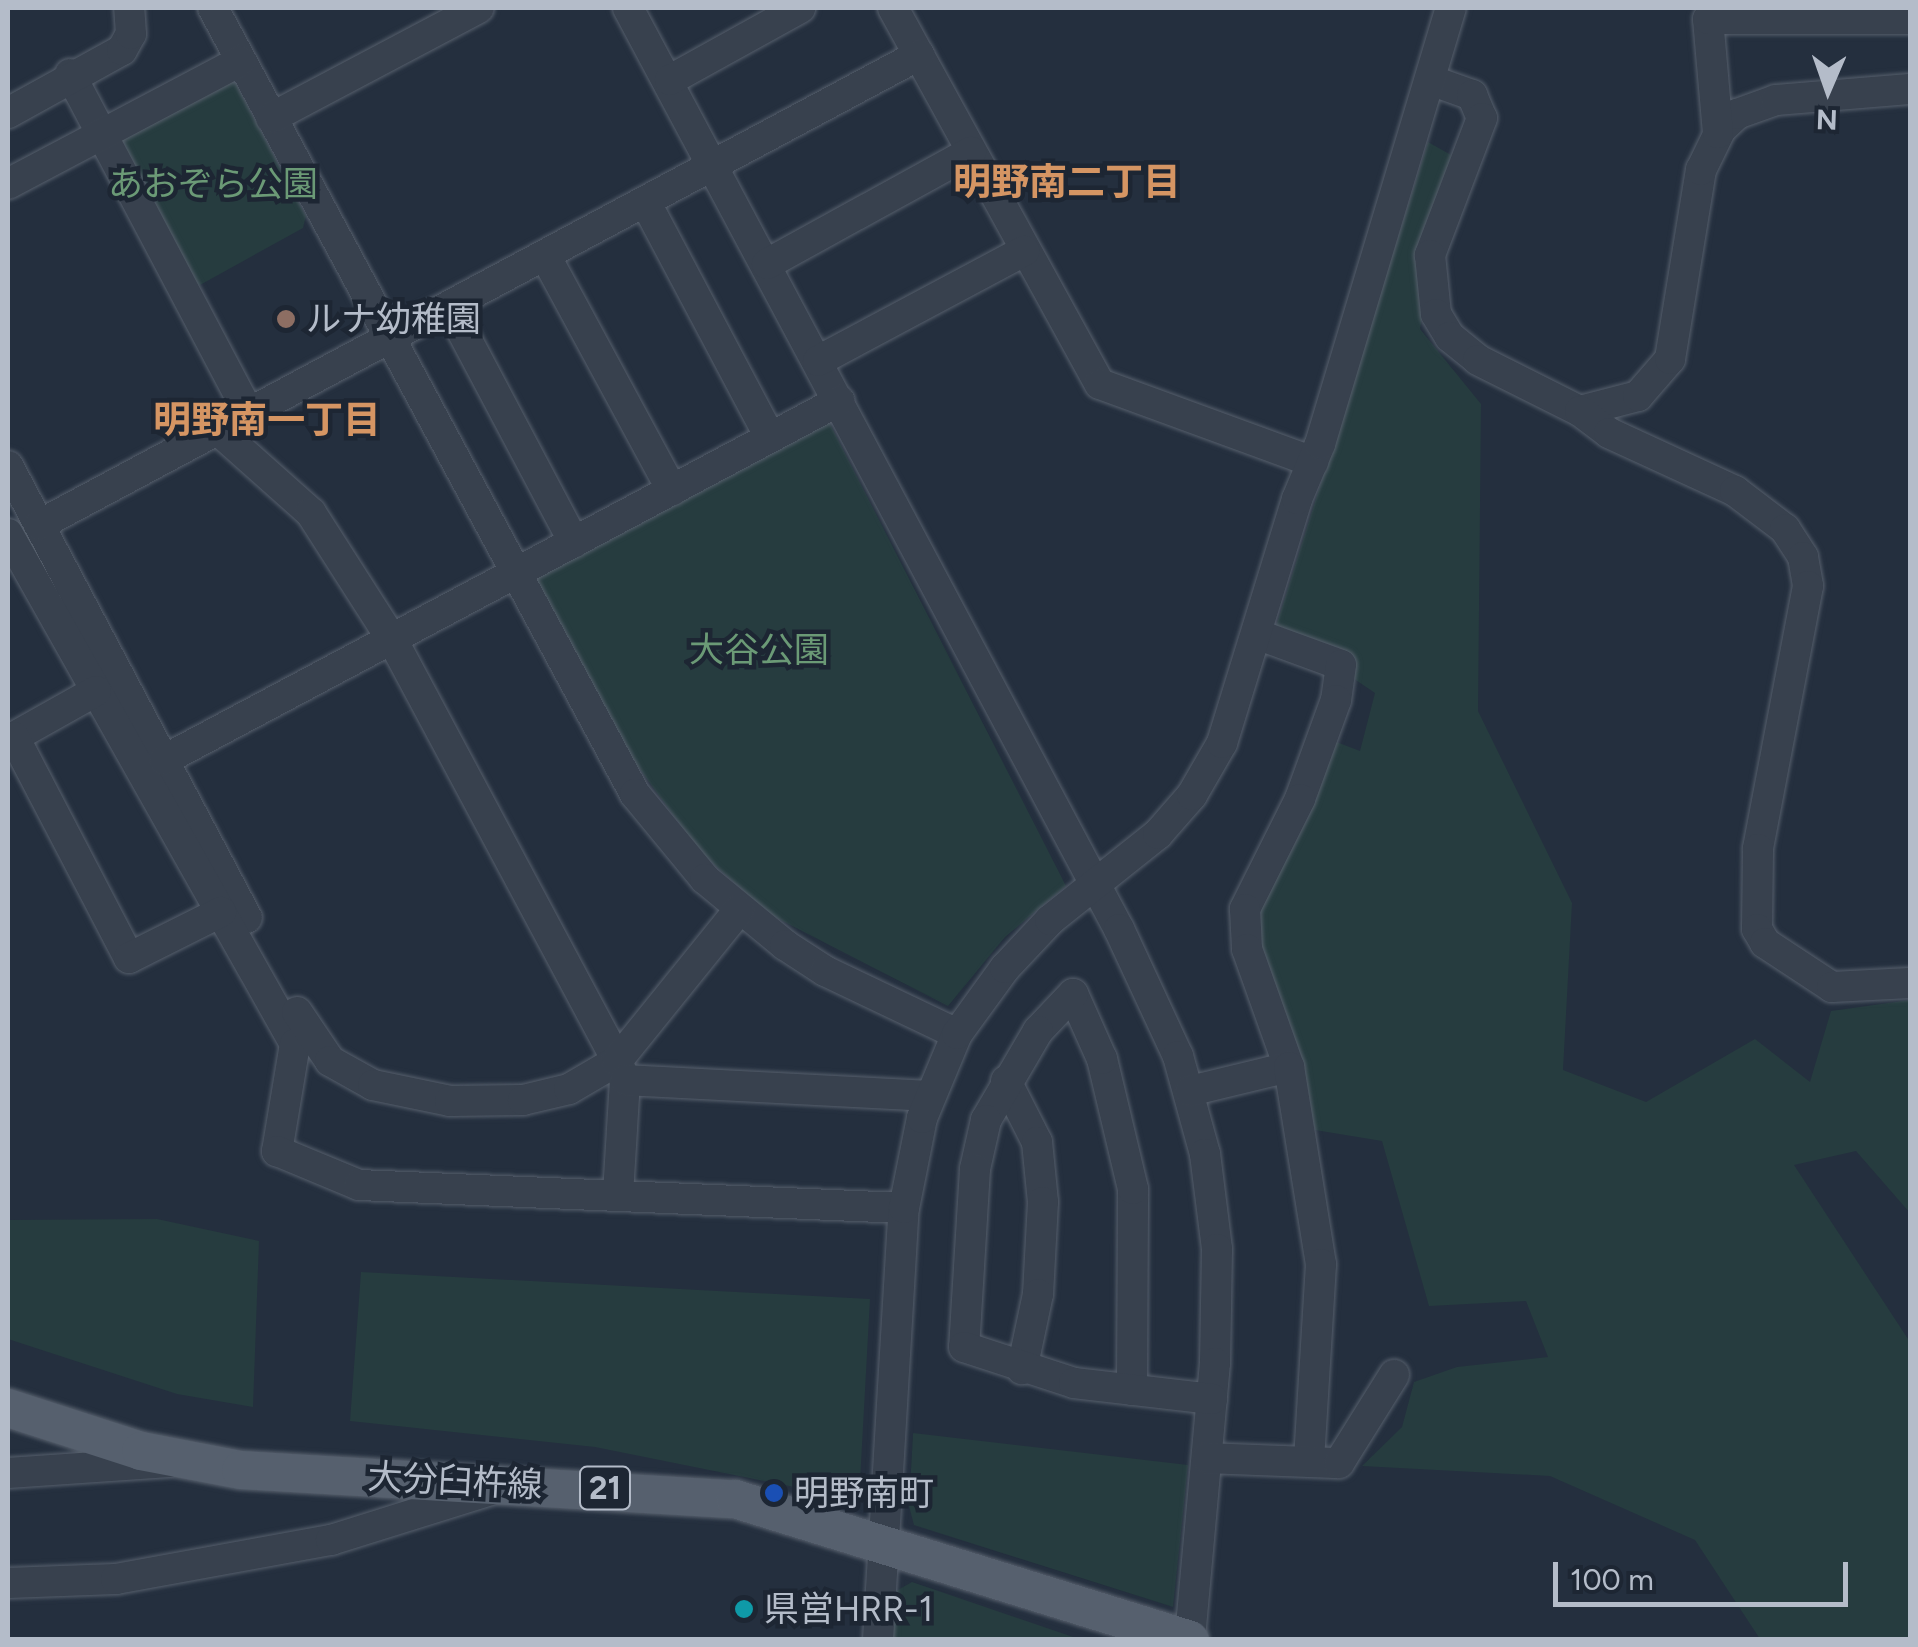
<!DOCTYPE html>
<meta charset="utf-8">
<style>
body{margin:0}
#map{position:relative;width:1918px;height:1647px;overflow:hidden;background:#242f3e;font-family:Figtree,"Noto Sans JP",sans-serif}
div>[style]{position:absolute}
.green>*{inset:0;background:#263c3f}
.roads{filter:drop-shadow(0 0 2px #565f6c) drop-shadow(0 0 2px #565f6c)}
.minor>*{height:30px;margin:-15px;padding:0 15px;transform-origin:15px;border-radius:15px;background:#38414e}
.major>*{height:38px;margin:-19px;padding:0 19px;transform-origin:19px;border-radius:19px;background:#56606e}
.dots>*{width:28px;height:28px;translate:-50% -50%;box-sizing:border-box;border:5px solid #1d2633;border-radius:50%}
span{translate:-50% -50%;white-space:nowrap;text-align:center;line-height:1.15;-webkit-text-stroke:9px #1d2633;paint-order:stroke}
.shield-label span{padding:2px 8px;background:#1d2633;border:2px solid;border-radius:8px;-webkit-text-stroke-width:0}
.shield-label{font-size:32px;color:#b4bcc9;font-weight:700}
.park-label{font-size:35px;color:#6b9a76}
.poi-label{font-size:35px;color:#b4bcc9}
.left{translate:0 -50%;text-align:left}
.street-label{font-size:35px;color:#b4bcc9}
.neighbourhood-label{font-size:38px;color:#d59563;font-weight:700}
.frame{position:absolute;inset:0;border:10px solid #b4bcc9;pointer-events:none}
.north{position:absolute;left:1778px;top:40px;width:100px;height:100px;-webkit-text-stroke:8px #1d2633;paint-order:stroke;rotate:182deg;font-size:28px;font-weight:700;line-height:40px;text-align:center;color:#b4bcc9}
.north::after{content:'';display:block;margin:auto;width:35px;height:45px;background:#b4bcc9;clip-path:polygon(50% 0,100% 100%,50% 72%,0 100%)}
.scale{position:absolute;left:1553px;top:1562px;width:295px;height:45px;box-sizing:border-box;border:5px solid #b4bcc9;border-top:0;padding-left:12px;font-size:30px;line-height:35px;white-space:nowrap;color:#b4bcc9;-webkit-text-stroke:8px #1d2633;paint-order:stroke}
</style>
<div id="map">
<div class="green">
<i style="clip-path:polygon(226px 79px,235px 82px,306px 216px,303px 228px,200px 285px,190px 283px,117px 145px,120px 134px)"></i>
<i style="clip-path:polygon(1428px 142px,1451px 155px,1420px 329px,1481px 404px,1478px 711px,1572px 903px,1563px 1070px,1646px 1102px,1755px 1039px,1810px 1082px,1831px 1011px,1910px 1000px,1910px 1213px,1856px 1151px,1794px 1165px,1910px 1342px,1910px 1639px,1760px 1639px,1695px 1540px,1550px 1476px,1362px 1466px,1402px 1427px,1414px 1382px,1457px 1367px,1548px 1357px,1526px 1301px,1429px 1306px,1382px 1141px,1315px 1130px,1250px 912px,1326px 738px,1360px 751px,1375px 693px,1276px 626px)"></i>
<i style="clip-path:polygon(828px 420px,1066px 886px,1005px 937px,948px 1006px,769px 914px,700px 852px,623px 746px,533px 578px)"></i>
<i style="clip-path:polygon(157px 1219px,259px 1241px,253px 1407px,177px 1394px,8px 1339px,8px 1220px)"></i>
<i style="clip-path:polygon(361px 1272px,870px 1299px,859px 1500px,595px 1447px,350px 1421px)"></i>
<i style="clip-path:polygon(913px 1433px,1188px 1465px,1173px 1607px,914px 1525px,909px 1506px)"></i>
<i style="clip-path:polygon(912px 1582px,1079px 1639px,892px 1640px,896px 1591px)"></i>
</div>
<div class="roads">
<div class="minor">
<i style="left:213px;top:8px;width:892px;rotate:61.77deg"></i>
<i style="left:635px;top:794px;width:110px;rotate:50.5deg"></i>
<i style="left:705px;top:879px;width:104px;rotate:39.5deg"></i>
<i style="left:785px;top:945px;width:48px;rotate:33deg"></i>
<i style="left:825px;top:971px;width:146px;rotate:25.5deg"></i>
<i style="left:628px;top:8px;width:1044px;rotate:61.94deg"></i>
<i style="left:1119px;top:929px;width:140px;rotate:65.1deg"></i>
<i style="left:1178px;top:1056px;width:102px;rotate:74.6deg"></i>
<i style="left:1205px;top:1154px;width:96px;rotate:82.8deg"></i>
<i style="left:1217px;top:1249px;width:114px;rotate:91deg"></i>
<i style="left:1215px;top:1363px;width:278px;rotate:95.2deg"></i>
<i style="left:893px;top:8px;width:429px;rotate:61.2deg"></i>
<i style="left:1100px;top:384px;width:227px;rotate:20.1deg"></i>
<i style="left:70px;top:74px;width:386px;rotate:62.2deg"></i>
<i style="left:670px;top:80px;width:149px;rotate:-29deg"></i>
<i style="left:1430px;top:80px;width:45px;rotate:19.7deg"></i>
<i style="left:1472px;top:95px;width:25px;rotate:67deg"></i>
<i style="left:1482px;top:118px;width:147px;rotate:110.8deg"></i>
<i style="left:1430px;top:255px;width:59px;rotate:84.2deg"></i>
<i style="left:1436px;top:314px;width:27px;rotate:59deg"></i>
<i style="left:1450px;top:337px;width:36px;rotate:39deg"></i>
<i style="left:1478px;top:360px;width:114px;rotate:26.6deg"></i>
<i style="left:1580px;top:411px;width:60px;rotate:-14.5deg"></i>
<i style="left:1638px;top:396px;width:49px;rotate:-49.1deg"></i>
<i style="left:1670px;top:359px;width:192px;rotate:-80.7deg"></i>
<i style="left:1701px;top:170px;width:46px;rotate:-64deg"></i>
<i style="left:1721px;top:129px;width:22px;rotate:-43deg"></i>
<i style="left:1737px;top:114px;width:41px;rotate:-19.7deg"></i>
<i style="left:1776px;top:100px;width:134px;rotate:-4.7deg"></i>
<i style="left:8px;top:113px;width:130px;rotate:-28.9deg"></i>
<i style="left:122px;top:50px;width:18px;rotate:-61deg"></i>
<i style="left:131px;top:34px;width:26px;rotate:-94deg"></i>
<i style="left:271px;top:118px;width:235px;rotate:-27.9deg"></i>
<i style="left:1718px;top:133px;width:114px;rotate:-95deg"></i>
<i style="left:1708px;top:19px;width:202px"></i>
<i style="left:8px;top:184px;width:263px;rotate:-27.9deg"></i>
<i style="left:647px;top:205px;width:263px;rotate:62.1deg"></i>
<i style="left:547px;top:259px;width:263px;rotate:61.6deg"></i>
<i style="left:767px;top:264px;width:233px;rotate:-28.8deg"></i>
<i style="left:451px;top:310px;width:263px;rotate:62.1deg"></i>
<i style="left:818px;top:361px;width:234px;rotate:-28.1deg"></i>
<i style="left:1580px;top:411px;width:36px;rotate:37deg"></i>
<i style="left:1609px;top:433px;width:139px;rotate:24.7deg"></i>
<i style="left:1735px;top:491px;width:63px;rotate:37.2deg"></i>
<i style="left:1785px;top:529px;width:33px;rotate:57deg"></i>
<i style="left:1803px;top:557px;width:29px;rotate:80deg"></i>
<i style="left:1808px;top:586px;width:268px;rotate:100.8deg"></i>
<i style="left:1758px;top:849px;width:80px;rotate:90.7deg"></i>
<i style="left:1757px;top:929px;width:16px;rotate:60deg"></i>
<i style="left:1765px;top:943px;width:80px;rotate:33.3deg"></i>
<i style="left:1832px;top:987px;width:78px;rotate:-2.9deg"></i>
<i style="left:219px;top:431px;width:123px;rotate:41.7deg"></i>
<i style="left:311px;top:513px;width:152px;rotate:57.4deg"></i>
<i style="left:393px;top:641px;width:476px;rotate:61.9deg"></i>
<i style="left:617px;top:1061px;width:21px;rotate:67deg"></i>
<i style="left:625px;top:1080px;width:115px;rotate:93.5deg"></i>
<i style="left:8px;top:466px;width:511px;rotate:62.13deg"></i>
<i style="left:39px;top:525px;width:998px;rotate:-28.11deg"></i>
<i style="left:8px;top:534px;width:585px;rotate:60.63deg"></i>
<i style="left:295px;top:1044px;width:109px;rotate:99.5deg"></i>
<i style="left:277px;top:1151px;width:89px;rotate:22.5deg"></i>
<i style="left:359px;top:1185px;width:545px;rotate:2.42deg"></i>
<i style="left:1259px;top:635px;width:87px;rotate:20.1deg"></i>
<i style="left:1341px;top:665px;width:35px;rotate:98deg"></i>
<i style="left:1336px;top:700px;width:105px;rotate:110deg"></i>
<i style="left:1300px;top:799px;width:123px;rotate:116.6deg"></i>
<i style="left:1245px;top:909px;width:40px;rotate:87.1deg"></i>
<i style="left:1247px;top:949px;width:125px;rotate:70.4deg"></i>
<i style="left:96px;top:691px;width:94px;rotate:150.7deg"></i>
<i style="left:14px;top:737px;width:249px;rotate:62.5deg"></i>
<i style="left:129px;top:958px;width:103px;rotate:-26.6deg"></i>
<i style="left:164px;top:760px;width:765px;rotate:-28.01deg"></i>
<i style="left:297px;top:1012px;width:59px;rotate:56deg"></i>
<i style="left:330px;top:1061px;width:49px;rotate:29.2deg"></i>
<i style="left:373px;top:1085px;width:79px;rotate:11.7deg"></i>
<i style="left:450px;top:1101px;width:73px;rotate:-0.8deg"></i>
<i style="left:523px;top:1100px;width:47px;rotate:-13.4deg"></i>
<i style="left:569px;top:1089px;width:56px;rotate:-30.3deg"></i>
<i style="left:617px;top:1061px;width:194px;rotate:-51.1deg"></i>
<i style="left:625px;top:1080px;width:305px;rotate:3deg"></i>
<i style="left:1006px;top:1081px;width:68px;rotate:63.1deg"></i>
<i style="left:1037px;top:1142px;width:60px;rotate:84.3deg"></i>
<i style="left:1043px;top:1202px;width:92px;rotate:93.1deg"></i>
<i style="left:1038px;top:1294px;width:77px;rotate:102deg"></i>
<i style="left:1190px;top:1091px;width:102px;rotate:-13.6deg"></i>
<i style="left:1289px;top:1067px;width:200px;rotate:80.8deg"></i>
<i style="left:1321px;top:1264px;width:196px;rotate:93.5deg"></i>
<i style="left:1132px;top:1390px;width:201px;rotate:-89.7deg"></i>
<i style="left:1133px;top:1189px;width:134px;rotate:-103.4deg"></i>
<i style="left:1102px;top:1059px;width:71px;rotate:-114deg"></i>
<i style="left:1073px;top:994px;width:51px;rotate:133.4deg"></i>
<i style="left:1038px;top:1031px;width:103px;rotate:120.3deg"></i>
<i style="left:986px;top:1120px;width:50px;rotate:102.7deg"></i>
<i style="left:975px;top:1169px;width:178px;rotate:93.5deg"></i>
<i style="left:964px;top:1347px;width:116px;rotate:18.1deg"></i>
<i style="left:1074px;top:1383px;width:139px;rotate:6.6deg"></i>
<i style="left:1207px;top:1458px;width:132px;rotate:2.2deg"></i>
<i style="left:1339px;top:1463px;width:104px;rotate:-58deg"></i>
<i style="left:8px;top:1473px;width:161px;rotate:-3.9deg"></i>
<i style="left:8px;top:1583px;width:108px;rotate:-2.1deg"></i>
<i style="left:116px;top:1579px;width:219px;rotate:-10.3deg"></i>
<i style="left:331px;top:1540px;width:177px;rotate:-17.4deg"></i>
<i style="left:878px;top:1640px;width:433px;rotate:-86.6deg"></i>
<i style="left:904px;top:1208px;width:92px;rotate:-78.7deg"></i>
<i style="left:922px;top:1118px;width:91px;rotate:-67.4deg"></i>
<i style="left:957px;top:1034px;width:82px;rotate:-54deg"></i>
<i style="left:1005px;top:968px;width:66px;rotate:-46.8deg"></i>
<i style="left:1050px;top:920px;width:138px;rotate:-38.5deg"></i>
<i style="left:1158px;top:834px;width:52px;rotate:-48.9deg"></i>
<i style="left:1192px;top:795px;width:60px;rotate:-60deg"></i>
<i style="left:1222px;top:743px;width:255px;rotate:-72.9deg"></i>
<i style="left:1297px;top:499px;width:60px;rotate:-67.3deg"></i>
<i style="left:1320px;top:444px;width:455px;rotate:-73.3deg"></i>
</div>
<div class="major">
<i style="left:8px;top:1408px;width:140px;rotate:17.9deg"></i>
<i style="left:141px;top:1451px;width:102px;rotate:10.8deg"></i>
<i style="left:241px;top:1470px;width:495px;rotate:3.4deg"></i>
<i style="left:735px;top:1499px;width:476px;rotate:17.2deg"></i>
</div>
</div>
<div class="dots">
<i style="left:286px;top:319px;background:#8d6e63"></i>
<i style="left:774px;top:1493px;background:#1a4fb4"></i>
<i style="left:744px;top:1609px;background:#0f9aa8"></i>
</div>
<div class="shield-label">
<span style="left:605px;top:1488px">21</span>
</div>
<div class="park-label">
<span style="left:213px;top:184px">あおぞら公園</span>
<span style="left:759px;top:650px">大谷公園</span>
</div>
<div class="poi-label">
<span class="left" style="left:306px;top:319px">ルナ幼稚園</span>
<span class="left" style="left:794px;top:1493px">明野南町</span>
<span class="left" style="left:764px;top:1609px">県営HRR-1</span>
</div>
<div class="street-label">
<span style="left:455px;top:1481px;rotate:3deg">大分臼杵線</span>
</div>
<div class="neighbourhood-label">
<span style="left:1067px;top:183px">明野南二丁目</span>
<span style="left:267px;top:421px">明野南一丁目</span>
</div>
<div class="frame"></div>
<div class="north">N</div>
<div class="scale">100 m</div>
</div>
